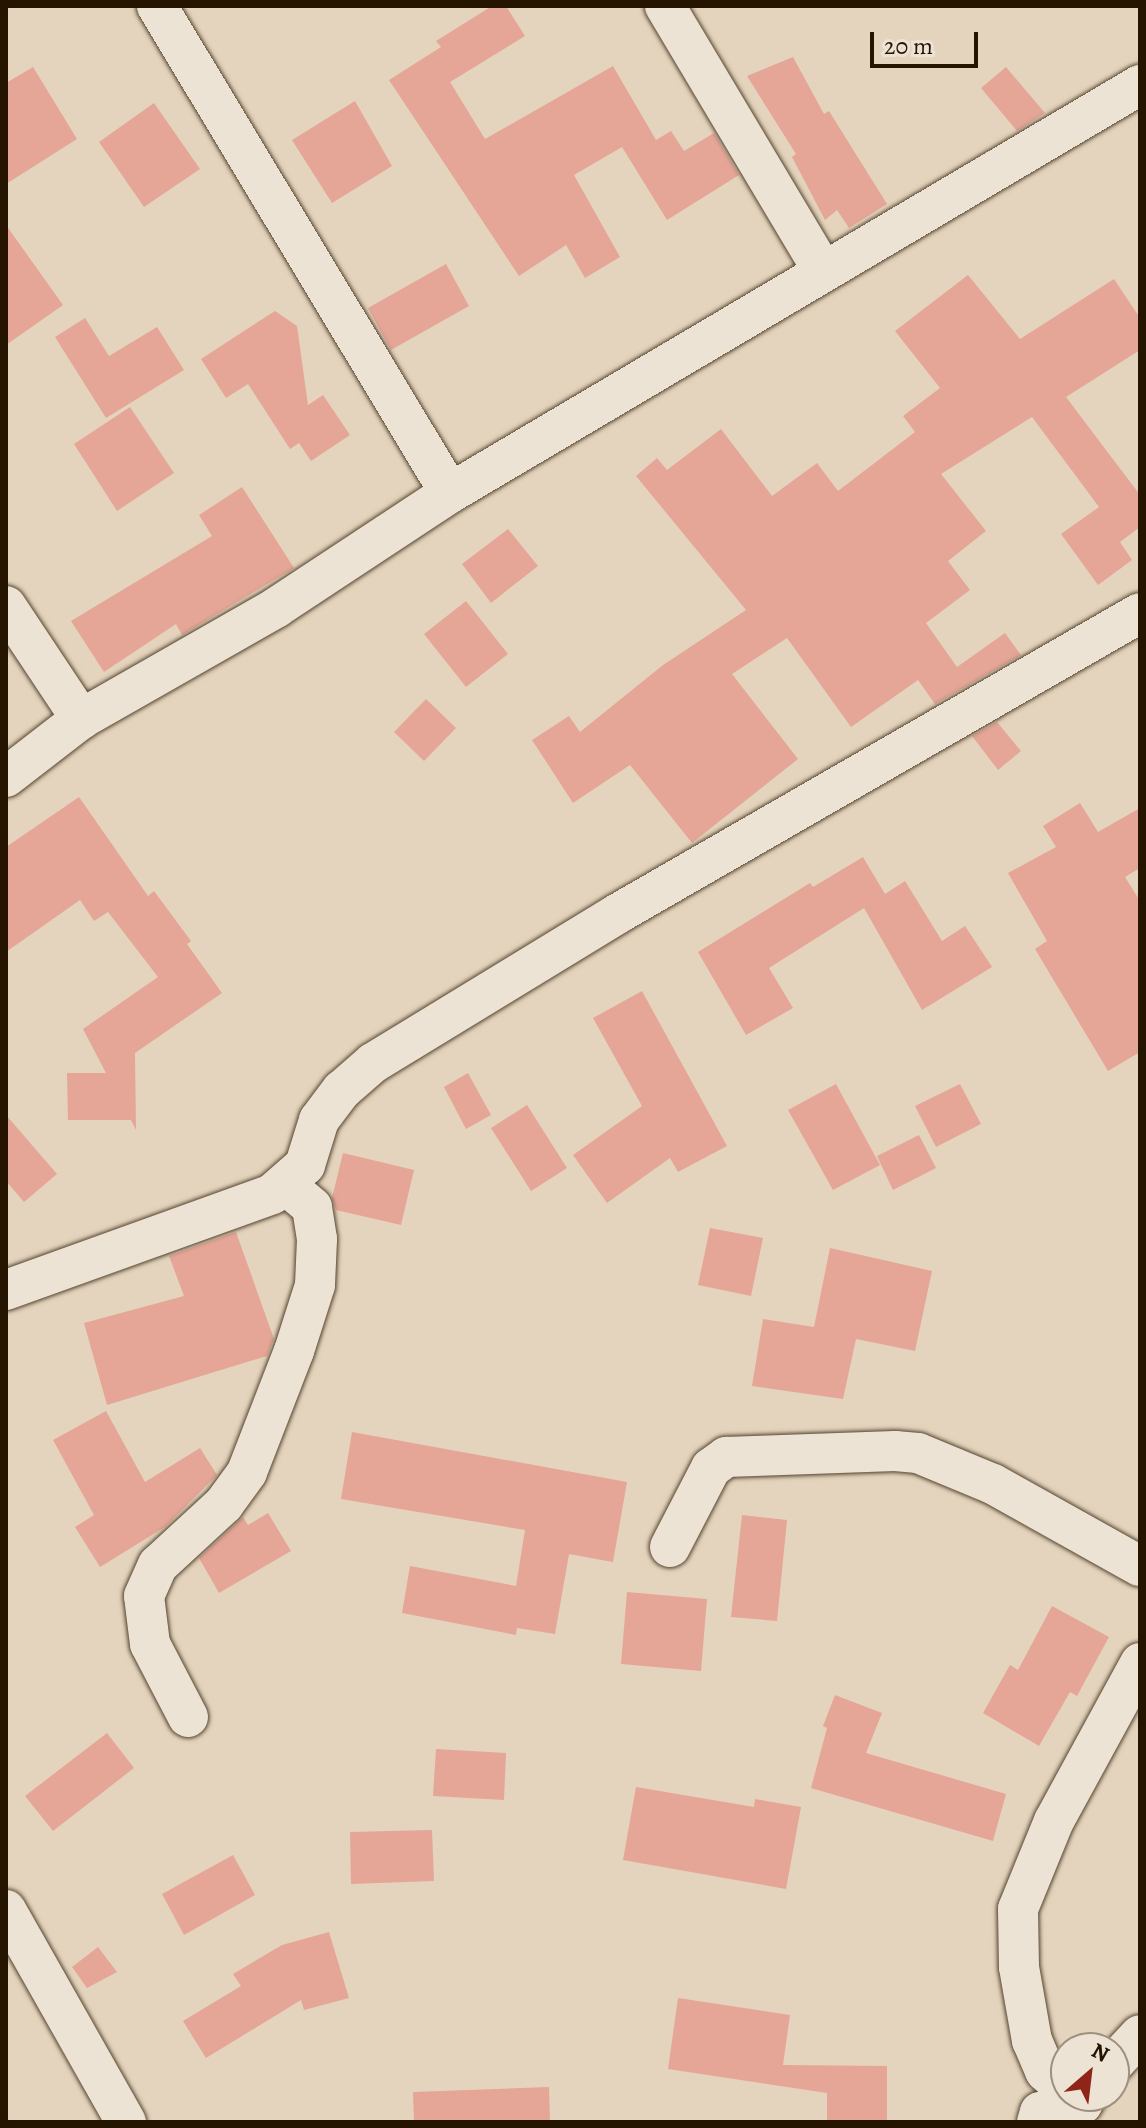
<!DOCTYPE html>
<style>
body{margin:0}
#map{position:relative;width:1146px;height:2128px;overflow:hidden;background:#e4d4bd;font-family:Alegreya,serif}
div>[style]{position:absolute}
.building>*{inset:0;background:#e5a697}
.roads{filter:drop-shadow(0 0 2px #55442f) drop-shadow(0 0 2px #55442f)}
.minor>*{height:40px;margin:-20px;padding:0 20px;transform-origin:20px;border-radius:20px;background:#ede3d4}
span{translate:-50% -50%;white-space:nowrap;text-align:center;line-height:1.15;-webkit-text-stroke:8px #ede3d4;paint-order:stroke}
.frame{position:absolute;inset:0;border:8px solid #251400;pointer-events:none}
.north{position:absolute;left:1050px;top:2032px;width:80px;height:80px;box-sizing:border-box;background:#ede3d4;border:2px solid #9d907f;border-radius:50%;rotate:28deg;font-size:22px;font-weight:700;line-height:32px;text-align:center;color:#251400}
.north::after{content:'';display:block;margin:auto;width:28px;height:36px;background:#8f2418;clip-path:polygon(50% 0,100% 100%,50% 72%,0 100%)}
.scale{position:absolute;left:870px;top:32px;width:108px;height:36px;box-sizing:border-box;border:4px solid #251400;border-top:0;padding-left:10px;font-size:24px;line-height:28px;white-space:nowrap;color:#251400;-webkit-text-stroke:6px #ede3d4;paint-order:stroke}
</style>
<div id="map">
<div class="building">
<i style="clip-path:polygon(492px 6px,506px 6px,525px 36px,450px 82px,485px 139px,613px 66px,656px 140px,671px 131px,684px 151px,714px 133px,739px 175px,667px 220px,622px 147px,574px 175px,620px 257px,585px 278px,566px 245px,519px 276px,389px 80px,441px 47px,436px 41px)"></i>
<i style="clip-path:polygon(793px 57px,824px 114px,829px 111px,887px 204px,849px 228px,837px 210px,825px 220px,792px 157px,796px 154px,747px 76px)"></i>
<i style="clip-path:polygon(33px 67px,77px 139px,6px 184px,6px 83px)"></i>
<i style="clip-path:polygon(1006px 67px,1045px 113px,1017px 131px,981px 88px)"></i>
<i style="clip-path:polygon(355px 101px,392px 166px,332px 203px,292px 140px)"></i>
<i style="clip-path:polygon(154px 103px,200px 169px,144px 207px,99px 142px)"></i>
<i style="clip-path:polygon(6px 225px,63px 305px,6px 345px)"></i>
<i style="clip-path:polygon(446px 264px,469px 306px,391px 350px,368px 308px)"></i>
<i style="clip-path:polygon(968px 275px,1020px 339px,1114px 279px,1140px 318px,1140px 350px,1066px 397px,1140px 495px,1140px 527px,1120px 542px,1132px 560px,1098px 585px,1061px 534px,1099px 507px,1032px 417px,941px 474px,986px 531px,948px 561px,970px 590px,926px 623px,957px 667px,1005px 633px,1021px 655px,935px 704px,918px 680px,851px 727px,787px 638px,732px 674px,798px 759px,692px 843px,630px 765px,573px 803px,532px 740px,569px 716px,580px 732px,663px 665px,746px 610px,636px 476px,657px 458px,667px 470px,721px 429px,772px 496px,817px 463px,838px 491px,915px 432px,903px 416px,940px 388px,895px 331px)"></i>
<i style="clip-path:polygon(275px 311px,297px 326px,308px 405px,323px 395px,350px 435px,311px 461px,299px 443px,290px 449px,248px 384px,226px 398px,201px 359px)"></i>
<i style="clip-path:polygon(85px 318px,109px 356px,157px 327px,184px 370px,106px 418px,55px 337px)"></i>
<i style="clip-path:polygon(130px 407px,174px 473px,117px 511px,74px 444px)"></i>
<i style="clip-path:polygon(242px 487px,294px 568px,182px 635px,176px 624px,104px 672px,71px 621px,212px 536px,199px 515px)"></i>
<i style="clip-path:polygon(508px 529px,538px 566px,491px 603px,462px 564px)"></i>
<i style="clip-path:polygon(466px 601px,508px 654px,466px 687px,424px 634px)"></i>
<i style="clip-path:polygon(426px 699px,456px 728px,424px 761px,394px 732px)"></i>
<i style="clip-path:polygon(997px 722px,1021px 751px,998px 770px,972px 736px)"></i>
<i style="clip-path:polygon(79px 797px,148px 896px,154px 891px,191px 941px,187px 944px,222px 993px,135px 1053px,136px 1130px,131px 1120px,68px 1120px,67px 1073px,106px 1073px,83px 1029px,158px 977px,108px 912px,94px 921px,80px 900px,6px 952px,6px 847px)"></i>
<i style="clip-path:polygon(1080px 803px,1098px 832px,1140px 808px,1140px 868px,1125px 877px,1140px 901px,1140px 1052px,1108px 1071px,1035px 949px,1047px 941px,1008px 873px,1056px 847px,1043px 826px)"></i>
<i style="clip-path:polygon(863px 857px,885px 894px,905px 881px,942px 941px,965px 926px,992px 967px,922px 1010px,864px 908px,769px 968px,793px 1008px,746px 1035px,698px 952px,810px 883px,813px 887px)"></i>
<i style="clip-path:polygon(642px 991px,727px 1146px,678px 1172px,670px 1158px,607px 1203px,573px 1155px,642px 1106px,593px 1018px)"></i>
<i style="clip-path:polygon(468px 1073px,491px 1115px,466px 1129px,444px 1087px)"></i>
<i style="clip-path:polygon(836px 1084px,880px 1165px,833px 1190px,788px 1110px)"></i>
<i style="clip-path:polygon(960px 1084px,981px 1124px,936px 1147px,915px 1106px)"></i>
<i style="clip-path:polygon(527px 1105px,567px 1168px,531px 1191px,491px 1128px)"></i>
<i style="clip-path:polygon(6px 1115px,57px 1174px,24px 1202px,6px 1181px)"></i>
<i style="clip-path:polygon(919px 1135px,936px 1168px,893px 1190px,877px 1156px)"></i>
<i style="clip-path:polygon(343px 1153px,414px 1170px,401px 1225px,336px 1210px,332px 1198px)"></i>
<i style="clip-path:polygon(710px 1228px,763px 1238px,751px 1296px,698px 1285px)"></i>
<i style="clip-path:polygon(236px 1232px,274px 1339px,267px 1356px,107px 1405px,84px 1323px,184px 1296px,169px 1256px)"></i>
<i style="clip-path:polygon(830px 1248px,932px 1271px,915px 1351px,856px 1339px,843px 1399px,752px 1386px,763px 1319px,814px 1327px)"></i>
<i style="clip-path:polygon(106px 1411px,145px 1482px,200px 1448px,217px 1475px,165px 1527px,100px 1567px,75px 1527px,94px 1515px,53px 1440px)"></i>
<i style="clip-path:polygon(352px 1432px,627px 1482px,613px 1562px,569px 1554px,555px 1634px,517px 1628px,516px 1635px,402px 1613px,410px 1566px,516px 1586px,525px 1530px,341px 1499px)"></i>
<i style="clip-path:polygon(268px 1513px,291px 1551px,219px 1593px,199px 1558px,243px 1517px,248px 1525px)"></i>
<i style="clip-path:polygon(742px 1515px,787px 1520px,777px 1621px,731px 1617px)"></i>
<i style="clip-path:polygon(627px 1592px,707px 1599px,701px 1671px,621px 1664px)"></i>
<i style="clip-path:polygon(1052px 1606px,1109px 1637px,1077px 1696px,1070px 1692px,1039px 1746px,983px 1713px,1010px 1665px,1018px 1670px)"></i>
<i style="clip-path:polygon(835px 1695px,882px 1713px,866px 1753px,1006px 1794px,993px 1841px,811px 1788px,827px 1728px,823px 1726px)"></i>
<i style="clip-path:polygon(107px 1733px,134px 1768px,53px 1831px,25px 1796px)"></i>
<i style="clip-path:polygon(436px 1749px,506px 1753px,504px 1800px,433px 1796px)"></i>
<i style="clip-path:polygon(636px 1787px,754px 1807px,755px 1799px,801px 1807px,786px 1889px,623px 1860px)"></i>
<i style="clip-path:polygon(432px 1830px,434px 1881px,351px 1884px,350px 1832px)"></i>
<i style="clip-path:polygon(233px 1855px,255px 1895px,184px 1935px,162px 1894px)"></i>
<i style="clip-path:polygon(329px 1932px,349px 1998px,304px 2010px,301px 2000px,206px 2058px,183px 2021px,241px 1986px,233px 1974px,282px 1945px)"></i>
<i style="clip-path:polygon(98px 1947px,117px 1972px,87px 1988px,72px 1967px)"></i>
<i style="clip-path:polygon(678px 1998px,790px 2015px,783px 2065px,887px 2066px,887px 2122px,827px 2122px,827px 2093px,668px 2069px)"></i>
<i style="clip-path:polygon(549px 2087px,550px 2122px,414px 2122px,413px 2092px)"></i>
</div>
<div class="roads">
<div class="minor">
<i style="left:157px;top:6px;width:568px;rotate:58.97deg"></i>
<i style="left:665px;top:6px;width:309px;rotate:59.2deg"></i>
<i style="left:6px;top:606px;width:136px;rotate:56.4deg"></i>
<i style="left:6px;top:777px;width:95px;rotate:-37.7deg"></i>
<i style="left:81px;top:719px;width:226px;rotate:-29.7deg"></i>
<i style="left:277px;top:607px;width:207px;rotate:-33.4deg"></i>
<i style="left:450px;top:493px;width:802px;rotate:-30.6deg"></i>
<i style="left:6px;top:1290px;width:283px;rotate:-19.8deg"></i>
<i style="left:272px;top:1194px;width:44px;rotate:-41.3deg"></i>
<i style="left:305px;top:1165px;width:47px;rotate:-72.7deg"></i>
<i style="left:319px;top:1120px;width:38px;rotate:-53deg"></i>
<i style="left:342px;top:1090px;width:41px;rotate:-41.1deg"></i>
<i style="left:373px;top:1063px;width:286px;rotate:-31.4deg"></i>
<i style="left:617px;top:914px;width:603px;rotate:-29.92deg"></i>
<i style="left:670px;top:1547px;width:89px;rotate:-62.6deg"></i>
<i style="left:711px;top:1468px;width:19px;rotate:-36deg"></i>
<i style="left:726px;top:1457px;width:169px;rotate:-2deg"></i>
<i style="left:895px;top:1451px;width:23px;rotate:5deg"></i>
<i style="left:918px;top:1453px;width:81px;rotate:22.5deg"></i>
<i style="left:993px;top:1484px;width:168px;rotate:29.2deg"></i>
<i style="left:188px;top:1717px;width:82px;rotate:-117.5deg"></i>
<i style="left:150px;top:1644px;width:48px;rotate:-97.1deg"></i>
<i style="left:144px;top:1596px;width:34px;rotate:-66deg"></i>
<i style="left:158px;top:1565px;width:90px;rotate:-42.7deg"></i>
<i style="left:224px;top:1504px;width:39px;rotate:-54deg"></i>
<i style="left:247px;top:1472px;width:130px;rotate:-68.8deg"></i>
<i style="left:294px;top:1351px;width:69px;rotate:-72.3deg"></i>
<i style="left:315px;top:1285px;width:46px;rotate:-87.5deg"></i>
<i style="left:317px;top:1239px;width:32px;rotate:-99deg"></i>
<i style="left:312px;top:1207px;width:34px;rotate:-140deg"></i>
<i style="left:6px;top:1910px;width:244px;rotate:60.5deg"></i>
<i style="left:1114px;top:2063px;width:38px;rotate:-47deg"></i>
<i style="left:1066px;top:2090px;width:28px;rotate:-138deg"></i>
<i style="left:1045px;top:2071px;width:33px;rotate:-113deg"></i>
<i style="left:1032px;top:2041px;width:75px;rotate:-100deg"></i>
<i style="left:1019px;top:1967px;width:58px;rotate:-91deg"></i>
<i style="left:1018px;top:1909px;width:95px;rotate:-67.8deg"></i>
<i style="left:1054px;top:1821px;width:180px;rotate:-61.4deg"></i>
<i style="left:1037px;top:2122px;width:10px;rotate:-73deg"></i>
<i style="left:1040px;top:2112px;width:43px;rotate:-10.8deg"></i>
<i style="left:1082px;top:2104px;width:9px;rotate:-58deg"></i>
</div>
</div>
<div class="frame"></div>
<div class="north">N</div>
<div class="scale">20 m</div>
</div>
